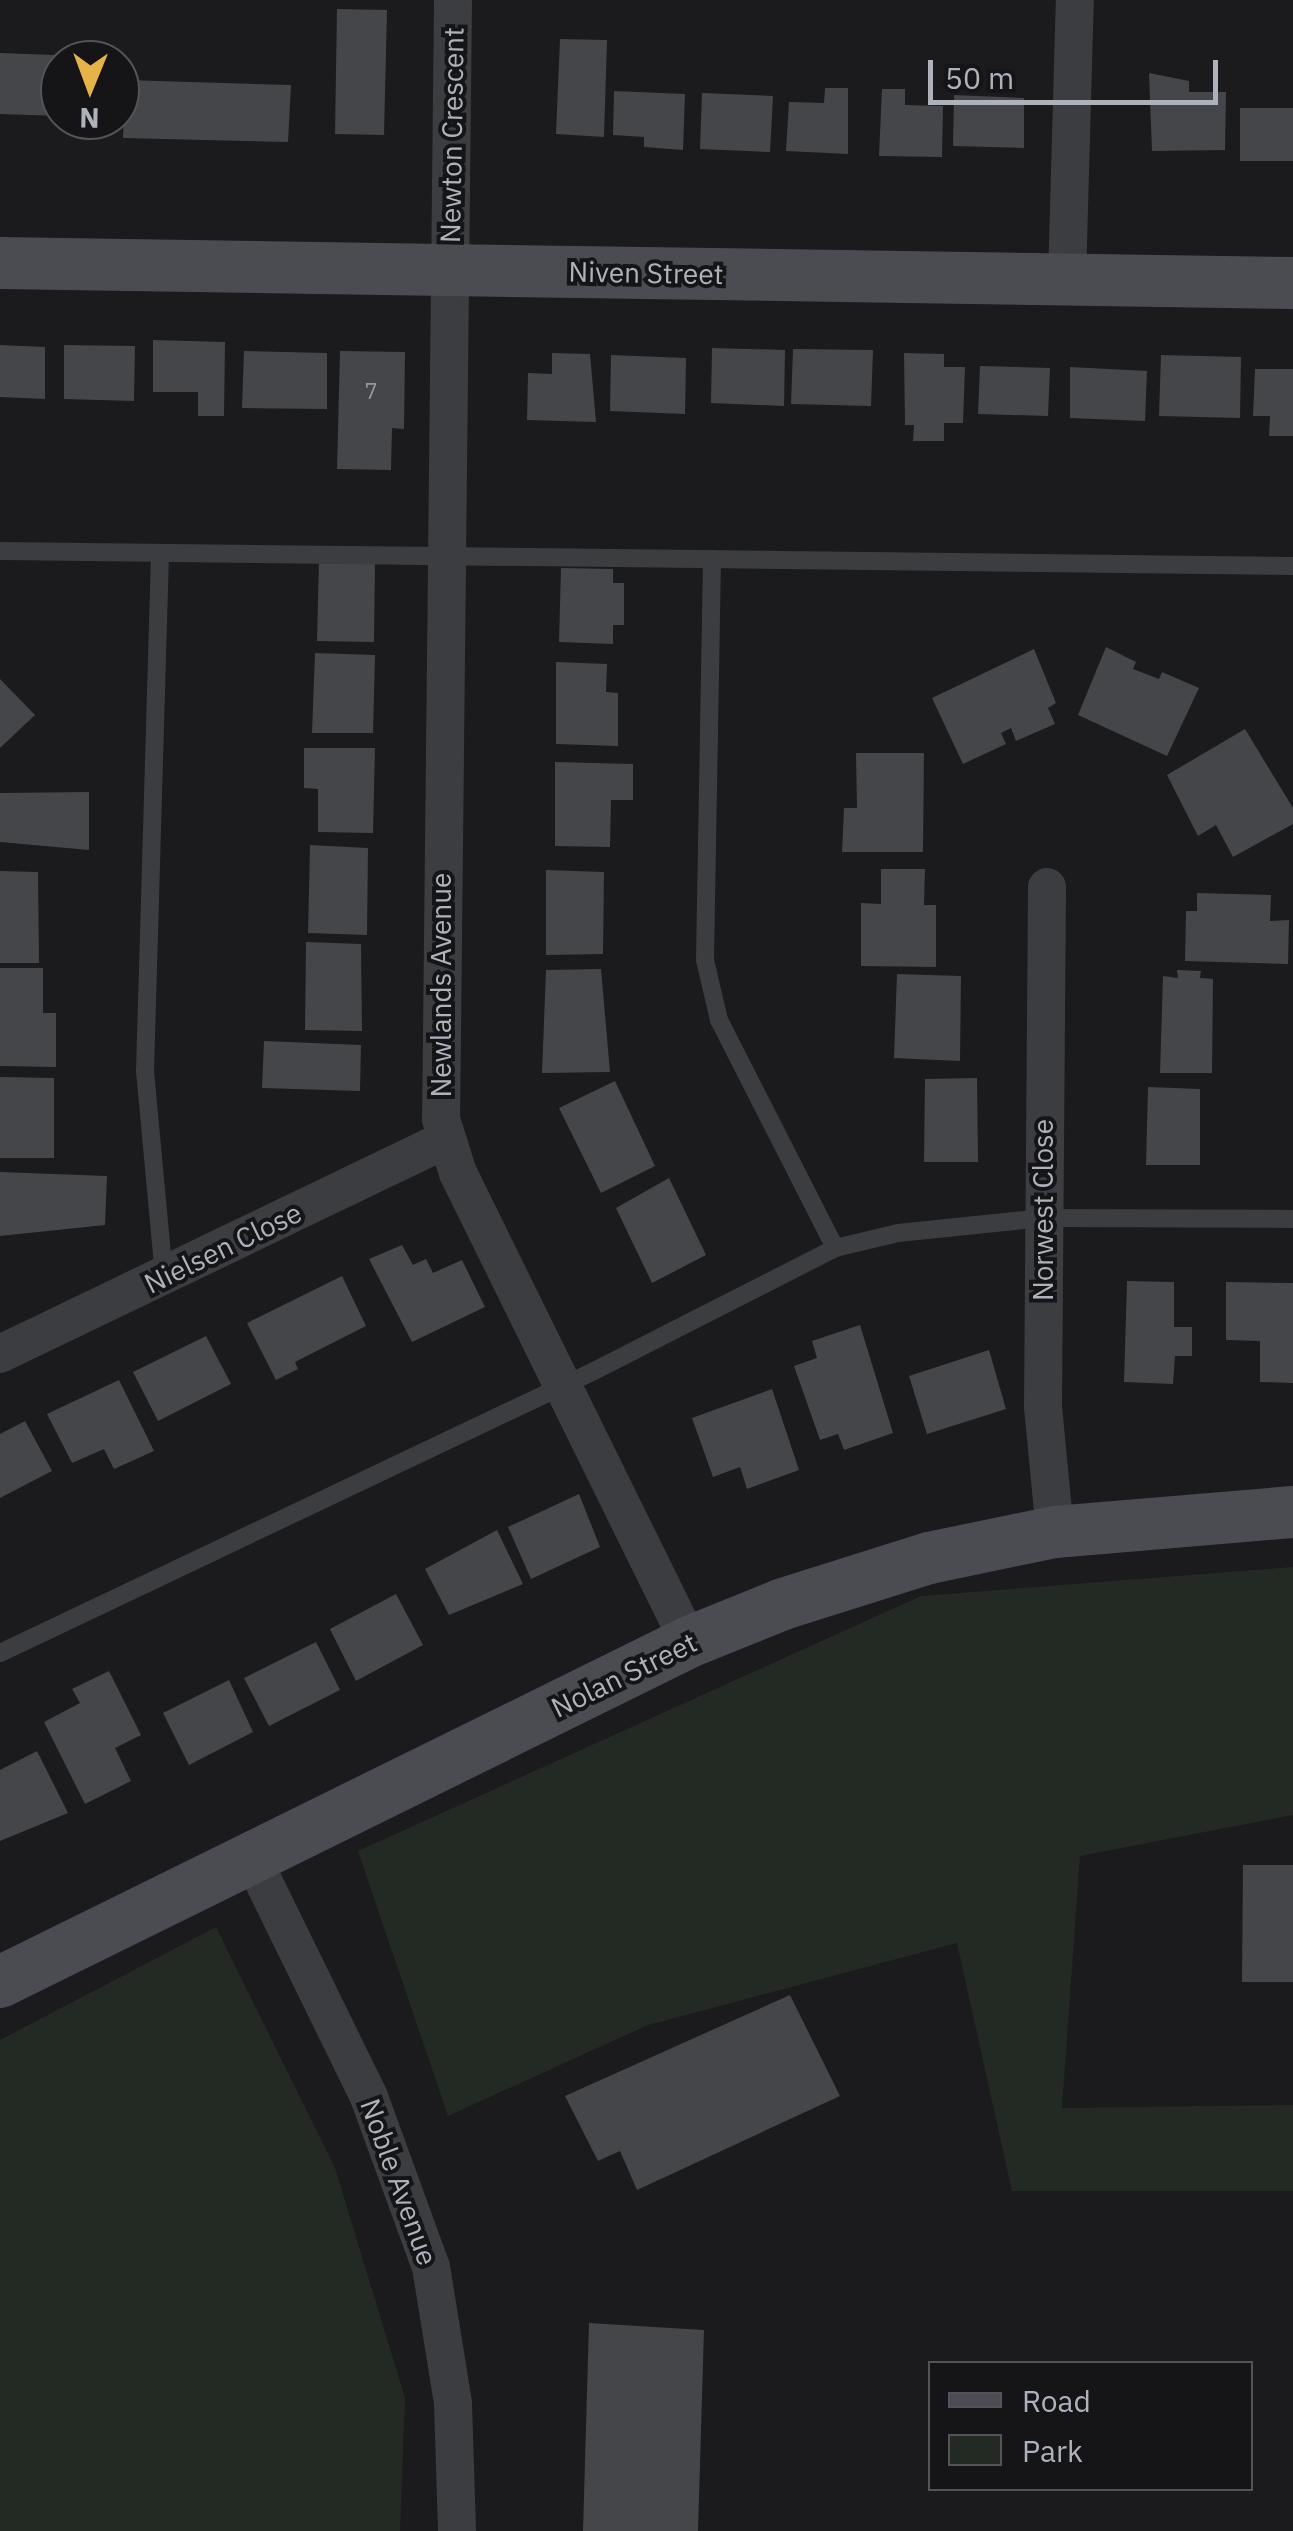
<!DOCTYPE html>
<style>
body{margin:0}
#map{position:relative;width:1293px;height:2531px;overflow:hidden;background:#1b1a1d;font-family:"IBM Plex Sans",sans-serif}
div>[style]{position:absolute}
.green>*{inset:0;background:#232a24}
.building>*{inset:0;background:#454649}
.lane>*{height:18px;margin:-9px;padding:0 9px;transform-origin:9px;border-radius:9px;background:#3c3d41}
.street>*{height:38px;margin:-19px;padding:0 19px;transform-origin:19px;border-radius:19px;background:#3c3d41}
.secondary>*{height:52px;margin:-26px;padding:0 26px;transform-origin:26px;border-radius:26px;background:#4a4c51}
span{translate:-50% -50%;white-space:nowrap;text-align:center;line-height:1.15;-webkit-text-stroke:8px #151518;paint-order:stroke}
.number-label{font-size:22px;color:#94979e}
.number-label span{-webkit-text-stroke-width:0}
.street-label{font-size:28px;color:#aeb2bb}
.legend{position:absolute;left:928px;top:2361px;width:325px;height:130px;box-sizing:border-box;background:#151518;border:2px solid #525459;margin:0;padding:12px 18px;list-style:none;font-size:30px;color:#aeb2bb}
.legend li{display:flex;align-items:center;gap:20px;height:50px}
.legend b{width:50px;border:2px solid #525459}
.north{position:absolute;left:40px;top:40px;width:100px;height:100px;box-sizing:border-box;background:#151518;border:2px solid #525459;border-radius:50%;rotate:181deg;font-size:28px;font-weight:700;line-height:40px;text-align:center;color:#aeb2bb}
.north::after{content:'';display:block;margin:auto;width:35px;height:45px;background:#e6b349;clip-path:polygon(50% 0,100% 100%,50% 72%,0 100%)}
.scale{position:absolute;left:928px;top:60px;width:290px;height:45px;box-sizing:border-box;border:5px solid #aeb2bb;border-top:0;padding-left:12px;font-size:30px;line-height:35px;white-space:nowrap;color:#aeb2bb;-webkit-text-stroke:8px #151518;paint-order:stroke}
</style>
<div id="map">
<div class="green">
<i style="clip-path:polygon(1293px 1567px,1293px 1815px,1080px 1856px,1062px 2108px,1293px 2105px,1293px 2191px,1012px 2191px,957px 1943px,648px 2025px,448px 2116px,358px 1851px,921px 1596px)"></i>
<i style="clip-path:polygon(216px 1927px,335px 2168px,405px 2398px,400px 2531px,0 2531px,0 2040px)"></i>
</div>
<div class="building">
<i style="clip-path:polygon(337px 9px,387px 10px,384px 135px,335px 134px)"></i>
<i style="clip-path:polygon(560px 39px,607px 40px,604px 137px,556px 134px)"></i>
<i style="clip-path:polygon(0 53px,108px 57px,108px 60px,60px 60px,60px 116px,0 114px)"></i>
<i style="clip-path:polygon(1149px 73px,1189px 81px,1189px 92px,1226px 92px,1225px 150px,1152px 151px)"></i>
<i style="clip-path:polygon(125px 80px,291px 85px,288px 142px,123px 138px)"></i>
<i style="clip-path:polygon(825px 88px,848px 88px,848px 154px,786px 151px,789px 102px,824px 103px)"></i>
<i style="clip-path:polygon(882px 89px,905px 89px,905px 105px,943px 106px,942px 157px,879px 156px)"></i>
<i style="clip-path:polygon(614px 91px,685px 94px,683px 150px,644px 147px,644px 137px,613px 135px)"></i>
<i style="clip-path:polygon(702px 93px,773px 96px,770px 152px,700px 149px)"></i>
<i style="clip-path:polygon(954px 95px,1024px 98px,1024px 148px,953px 146px)"></i>
<i style="clip-path:polygon(1240px 108px,1293px 108px,1293px 161px,1240px 161px)"></i>
<i style="clip-path:polygon(153px 340px,225px 342px,224px 416px,198px 416px,198px 392px,153px 392px)"></i>
<i style="clip-path:polygon(0 345px,45px 347px,45px 399px,0 397px)"></i>
<i style="clip-path:polygon(64px 345px,135px 346px,134px 401px,64px 399px)"></i>
<i style="clip-path:polygon(712px 348px,785px 350px,784px 406px,711px 403px)"></i>
<i style="clip-path:polygon(793px 349px,873px 350px,871px 406px,791px 404px)"></i>
<i style="clip-path:polygon(244px 351px,327px 353px,327px 409px,242px 408px)"></i>
<i style="clip-path:polygon(340px 351px,405px 352px,404px 429px,392px 428px,391px 470px,337px 469px)"></i>
<i style="clip-path:polygon(552px 353px,590px 354px,596px 422px,527px 420px,528px 373px,552px 374px)"></i>
<i style="clip-path:polygon(904px 353px,944px 354px,944px 367px,965px 367px,963px 423px,944px 423px,944px 441px,913px 441px,914px 425px,905px 425px)"></i>
<i style="clip-path:polygon(611px 355px,686px 358px,685px 414px,610px 411px)"></i>
<i style="clip-path:polygon(1161px 355px,1241px 357px,1240px 418px,1159px 416px)"></i>
<i style="clip-path:polygon(980px 366px,1050px 368px,1048px 416px,978px 414px)"></i>
<i style="clip-path:polygon(1070px 367px,1147px 371px,1145px 421px,1070px 418px)"></i>
<i style="clip-path:polygon(1255px 369px,1293px 369px,1293px 436px,1269px 436px,1270px 416px,1253px 416px)"></i>
<i style="clip-path:polygon(319px 560px,375px 562px,374px 642px,317px 641px)"></i>
<i style="clip-path:polygon(561px 568px,613px 569px,613px 583px,624px 583px,624px 625px,613px 625px,613px 644px,559px 642px)"></i>
<i style="clip-path:polygon(1106px 647px,1136px 662px,1133px 669px,1159px 679px,1162px 672px,1199px 688px,1167px 756px,1078px 715px)"></i>
<i style="clip-path:polygon(1034px 649px,1056px 703px,1048px 708px,1055px 724px,1016px 741px,1011px 728px,1001px 733px,1006px 744px,963px 764px,932px 698px)"></i>
<i style="clip-path:polygon(315px 653px,375px 655px,373px 733px,312px 733px)"></i>
<i style="clip-path:polygon(556px 662px,607px 664px,606px 692px,618px 693px,618px 746px,556px 744px)"></i>
<i style="clip-path:polygon(0 679px,35px 715px,0 748px)"></i>
<i style="clip-path:polygon(1245px 729px,1293px 808px,1293px 824px,1233px 857px,1216px 825px,1198px 836px,1167px 775px)"></i>
<i style="clip-path:polygon(304px 748px,375px 748px,373px 833px,318px 832px,318px 789px,304px 788px)"></i>
<i style="clip-path:polygon(856px 753px,924px 753px,923px 852px,842px 852px,844px 808px,857px 808px)"></i>
<i style="clip-path:polygon(555px 762px,633px 764px,633px 800px,611px 800px,610px 847px,555px 846px)"></i>
<i style="clip-path:polygon(89px 792px,89px 850px,0 842px,0 793px)"></i>
<i style="clip-path:polygon(310px 845px,368px 848px,367px 935px,308px 933px)"></i>
<i style="clip-path:polygon(881px 869px,925px 869px,924px 905px,936px 905px,936px 967px,861px 966px,861px 903px,881px 904px)"></i>
<i style="clip-path:polygon(546px 870px,604px 872px,603px 954px,546px 955px)"></i>
<i style="clip-path:polygon(0 871px,38px 872px,39px 963px,0 963px)"></i>
<i style="clip-path:polygon(1197px 893px,1271px 895px,1270px 921px,1289px 920px,1288px 964px,1185px 961px,1186px 911px,1197px 911px)"></i>
<i style="clip-path:polygon(306px 942px,361px 944px,362px 1031px,305px 1030px)"></i>
<i style="clip-path:polygon(0 968px,43px 968px,43px 1013px,56px 1013px,56px 1067px,0 1066px)"></i>
<i style="clip-path:polygon(601px 969px,610px 1072px,542px 1073px,546px 970px)"></i>
<i style="clip-path:polygon(1177px 970px,1201px 971px,1200px 978px,1213px 979px,1212px 1073px,1160px 1073px,1163px 976px,1178px 978px)"></i>
<i style="clip-path:polygon(897px 974px,961px 976px,960px 1061px,894px 1058px)"></i>
<i style="clip-path:polygon(264px 1041px,361px 1045px,360px 1091px,262px 1088px)"></i>
<i style="clip-path:polygon(0 1077px,54px 1078px,54px 1158px,0 1158px)"></i>
<i style="clip-path:polygon(977px 1078px,978px 1162px,924px 1162px,925px 1079px)"></i>
<i style="clip-path:polygon(615px 1081px,655px 1166px,601px 1193px,559px 1108px)"></i>
<i style="clip-path:polygon(1148px 1087px,1200px 1089px,1200px 1165px,1146px 1165px)"></i>
<i style="clip-path:polygon(0 1172px,107px 1176px,105px 1225px,0 1236px)"></i>
<i style="clip-path:polygon(669px 1178px,706px 1255px,652px 1283px,616px 1208px)"></i>
<i style="clip-path:polygon(402px 1245px,413px 1265px,426px 1259px,433px 1273px,462px 1260px,485px 1307px,412px 1342px,369px 1259px)"></i>
<i style="clip-path:polygon(342px 1276px,366px 1326px,295px 1362px,298px 1369px,276px 1380px,247px 1323px)"></i>
<i style="clip-path:polygon(1127px 1281px,1174px 1282px,1174px 1327px,1192px 1327px,1192px 1356px,1175px 1356px,1173px 1384px,1124px 1382px)"></i>
<i style="clip-path:polygon(1226px 1282px,1293px 1283px,1293px 1383px,1260px 1382px,1260px 1341px,1226px 1340px)"></i>
<i style="clip-path:polygon(860px 1325px,893px 1433px,844px 1450px,838px 1434px,820px 1440px,794px 1366px,817px 1358px,812px 1341px)"></i>
<i style="clip-path:polygon(206px 1336px,231px 1384px,158px 1421px,133px 1372px)"></i>
<i style="clip-path:polygon(989px 1350px,1006px 1409px,927px 1434px,909px 1376px)"></i>
<i style="clip-path:polygon(119px 1380px,154px 1451px,114px 1469px,104px 1449px,72px 1463px,47px 1414px)"></i>
<i style="clip-path:polygon(772px 1389px,799px 1470px,747px 1489px,740px 1467px,713px 1477px,692px 1418px)"></i>
<i style="clip-path:polygon(25px 1421px,52px 1471px,0 1498px,0 1434px)"></i>
<i style="clip-path:polygon(579px 1494px,600px 1547px,531px 1579px,508px 1527px)"></i>
<i style="clip-path:polygon(497px 1530px,523px 1584px,449px 1615px,425px 1569px)"></i>
<i style="clip-path:polygon(396px 1594px,423px 1645px,356px 1681px,330px 1629px)"></i>
<i style="clip-path:polygon(316px 1642px,340px 1690px,269px 1726px,244px 1678px)"></i>
<i style="clip-path:polygon(109px 1671px,141px 1735px,115px 1748px,131px 1781px,85px 1804px,44px 1722px,80px 1703px,72px 1689px)"></i>
<i style="clip-path:polygon(229px 1680px,253px 1732px,189px 1765px,163px 1713px)"></i>
<i style="clip-path:polygon(37px 1751px,68px 1813px,0 1841px,0 1770px)"></i>
<i style="clip-path:polygon(1243px 1865px,1293px 1865px,1293px 1982px,1242px 1982px)"></i>
<i style="clip-path:polygon(790px 1995px,840px 2096px,637px 2190px,620px 2151px,598px 2161px,565px 2096px)"></i>
<i style="clip-path:polygon(589px 2323px,704px 2330px,698px 2531px,583px 2531px)"></i>
</div>
<div class="lane">
<i style="left:0;top:551px;width:1293px;rotate:0.66deg"></i>
<i style="left:160px;top:554px;width:517px;rotate:91.66deg"></i>
<i style="left:145px;top:1071px;width:207px;rotate:84.7deg"></i>
<i style="left:712px;top:559px;width:401px;rotate:91deg"></i>
<i style="left:705px;top:960px;width:62px;rotate:76.9deg"></i>
<i style="left:719px;top:1020px;width:256px;rotate:63deg"></i>
<i style="left:0;top:1653px;width:658px;rotate:-25.4deg"></i>
<i style="left:594px;top:1371px;width:271px;rotate:-27deg"></i>
<i style="left:835px;top:1248px;width:65px;rotate:-13.4deg"></i>
<i style="left:898px;top:1233px;width:145px;rotate:-5.9deg"></i>
<i style="left:1042px;top:1218px;width:251px;rotate:0.2deg"></i>
</div>
<div class="street">
<i style="left:453px;top:0;width:1119px;rotate:90.61deg"></i>
<i style="left:441px;top:1119px;width:57px;rotate:72.5deg"></i>
<i style="left:458px;top:1173px;width:523px;rotate:63.78deg"></i>
<i style="left:1067px;top:280px;width:280px;rotate:-88.4deg"></i>
<i style="left:1047px;top:887px;width:520px;rotate:90.44deg"></i>
<i style="left:1043px;top:1407px;width:126px;rotate:84.5deg"></i>
<i style="left:0;top:1354px;width:495px;rotate:-25.7deg"></i>
<i style="left:252px;top:1858px;width:266px;rotate:63.9deg"></i>
<i style="left:369px;top:2097px;width:181px;rotate:70deg"></i>
<i style="left:431px;top:2267px;width:138px;rotate:80.8deg"></i>
<i style="left:453px;top:2403px;width:128px;rotate:88.2deg"></i>
</div>
<div class="secondary">
<i style="left:0;top:263px;width:1293px;rotate:0.89deg"></i>
<i style="left:0;top:1982px;width:768px;rotate:-26.26deg"></i>
<i style="left:689px;top:1642px;width:101px;rotate:-22deg"></i>
<i style="left:783px;top:1604px;width:153px;rotate:-17.5deg"></i>
<i style="left:929px;top:1558px;width:129px;rotate:-11.7deg"></i>
<i style="left:1055px;top:1532px;width:239px;rotate:-4.8deg"></i>
</div>
<div class="number-label">
<span style="left:371px;top:391px">7</span>
</div>
<div class="street-label">
<span style="left:452px;top:135px;rotate:-89deg">Newton Crescent</span>
<span style="left:646px;top:273px;rotate:1deg">Niven Street</span>
<span style="left:441px;top:985px;rotate:-90deg">Newlands Avenue</span>
<span style="left:1043px;top:1210px;rotate:-90deg">Norwest Close</span>
<span style="left:223px;top:1248px;rotate:-26deg">Nielsen Close</span>
<span style="left:624px;top:1675px;rotate:-26deg">Nolan Street</span>
<span style="left:399px;top:2182px;rotate:70deg">Noble Avenue</span>
</div>
<ul class="legend">
<li><b style="height:12px;background:#4a4c51"></b>Road</li>
<li><b style="height:28px;background:#232a24"></b>Park</li>
</ul>
<div class="north">N</div>
<div class="scale">50 m</div>
</div>
